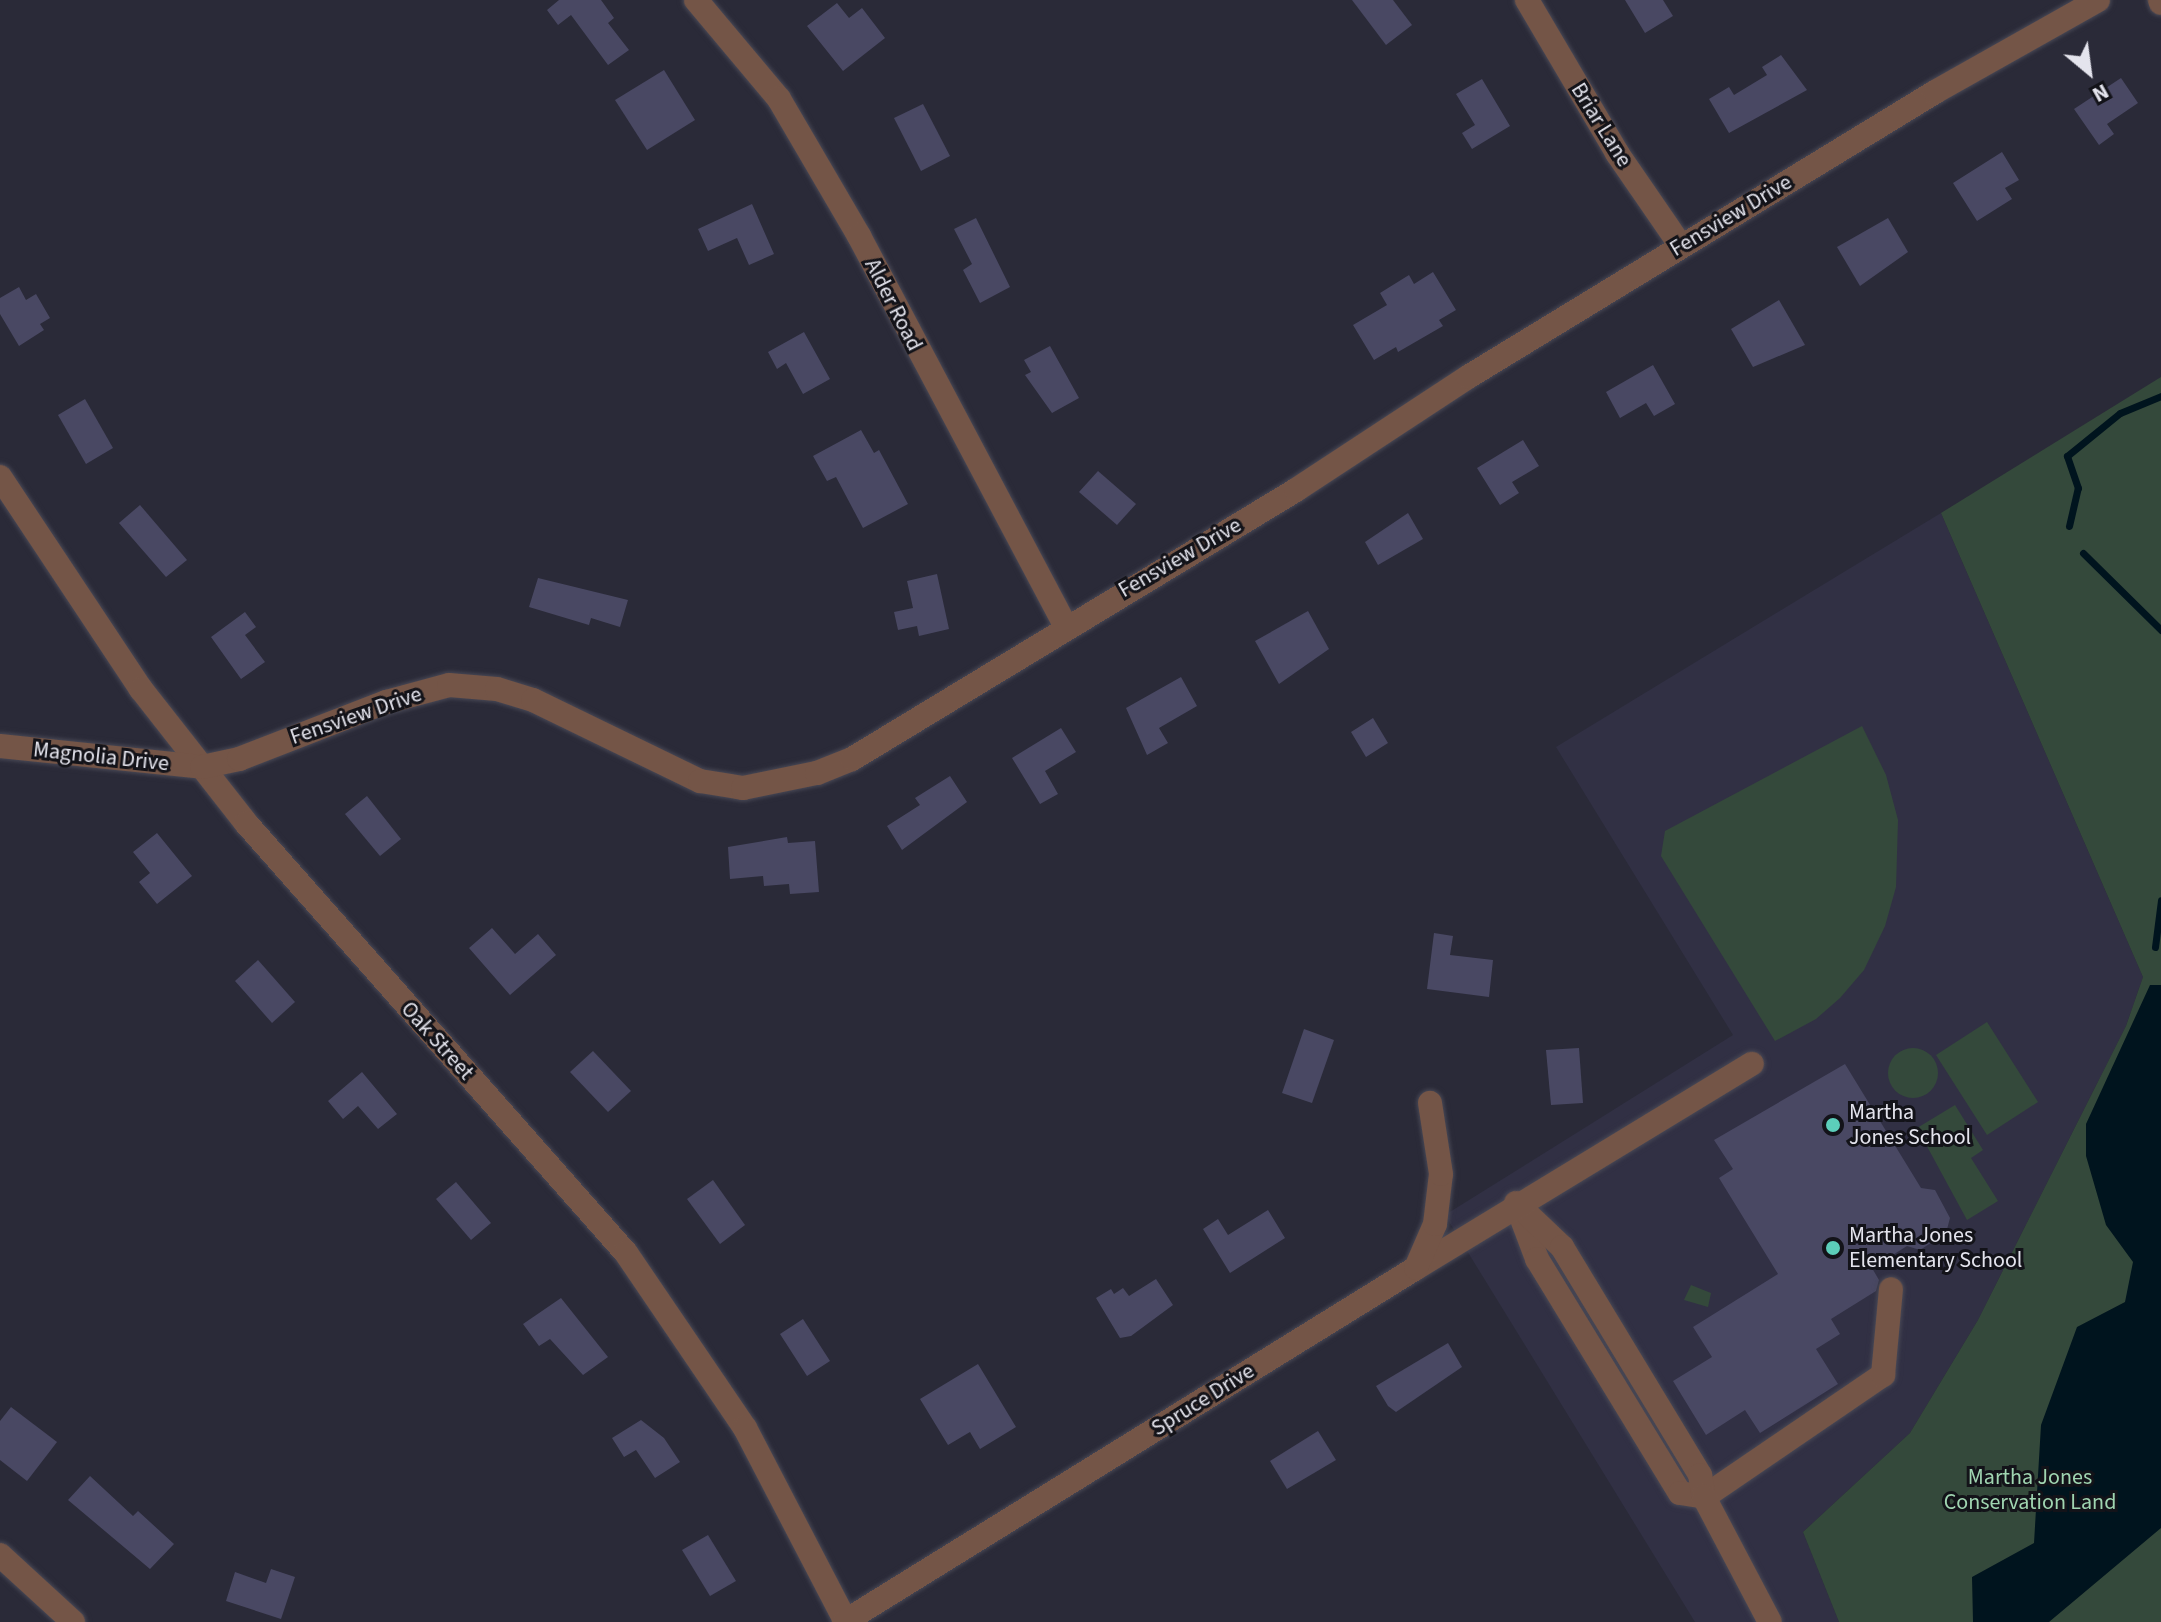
<!DOCTYPE html>
<style>
body{margin:0}
#map{position:relative;width:2161px;height:1622px;overflow:hidden;background:#2a2a38;font-family:"Source Sans 3",sans-serif}
div>[style]{position:absolute}
.built>*{inset:0;background:#313044}
.green>*{inset:0;background:#34493b}
.round{border-radius:50%}
.water>*{inset:0;background:#00141e}
.stream>*{height:7px;margin:-3.5px;padding:0 3.5px;transform-origin:3.5px;border-radius:3.5px;background:#00141e}
.building>*{inset:0;background:#494863}
.roads{filter:drop-shadow(0 0 2px #484855) drop-shadow(0 0 2px #484855)}
.minor>*{height:24px;margin:-12px;padding:0 12px;transform-origin:12px;border-radius:12px;background:#745547}
.dots>*{width:22px;height:22px;translate:-50% -50%;box-sizing:border-box;border:4px solid #131319;border-radius:50%}
span{translate:-50% -50%;white-space:nowrap;text-align:center;line-height:1.15;-webkit-text-stroke:6px #131319;paint-order:stroke}
.street-label{font-size:22px;color:#e4e4ed}
.poi-label{font-size:22px;color:#e4e4ed}
.left{translate:0 -50%;text-align:left}
.park-label{font-size:22px;color:#a0d5b1}
.north{position:absolute;left:2049px;top:32px;width:80px;height:80px;-webkit-text-stroke:6px #131319;paint-order:stroke;rotate:151deg;font-size:22px;font-weight:700;line-height:32px;text-align:center;color:#e4e4ed}
.north::after{content:'';display:block;margin:auto;width:28px;height:36px;background:#e4e4ed;clip-path:polygon(50% 0,100% 100%,50% 72%,0 100%)}
</style>
<div id="map">
<div class="built">
<i style="clip-path:polygon(1941px 513px,2143px 977px,2126px 1026px,1978px 1320px,1910px 1433px,1803px 1532px,1839px 1622px,1695px 1622px,1445px 1215px,1733px 1035px,1556px 747px)"></i>
</div>
<div class="green">
<i style="clip-path:polygon(2161px 377px,2161px 1622px,1839px 1622px,1803px 1532px,1910px 1433px,1978px 1320px,2126px 1026px,2143px 977px,1941px 513px)"></i>
<i style="clip-path:polygon(1862px 726px,1886px 775px,1898px 820px,1896px 887px,1885px 926px,1864px 970px,1840px 998px,1816px 1019px,1775px 1041px,1661px 856px,1665px 831px)"></i>
<i style="clip-path:polygon(1987px 1022px,2038px 1102px,1987px 1135px,1936px 1055px)"></i>
<i class="round" style="left:1888px;top:1048px;width:50px;height:50px"></i>
<i style="clip-path:polygon(1955px 1105px,1983px 1150px,1971px 1158px,1998px 1201px,1967px 1220px,1917px 1128px)"></i>
<i style="clip-path:polygon(1691px 1285px,1711px 1293px,1708px 1307px,1684px 1300px)"></i>
</div>
<div class="water">
<i style="clip-path:polygon(2150px 985px,2161px 985px,2161px 1528px,2049px 1622px,1973px 1622px,1972px 1577px,2034px 1543px,2041px 1425px,2077px 1327px,2125px 1302px,2133px 1262px,2106px 1225px,2086px 1156px,2086px 1124px)"></i>
</div>
<div class="stream">
<i style="left:2069px;top:526px;width:39px;rotate:-77deg"></i>
<i style="left:2078px;top:488px;width:34px;rotate:-109deg"></i>
<i style="left:2067px;top:456px;width:68px;rotate:-39.1deg"></i>
<i style="left:2120px;top:413px;width:44px;rotate:-22.5deg"></i>
<i style="left:2083px;top:553px;width:110px;rotate:44.6deg"></i>
<i style="left:2155px;top:947px;width:47px;rotate:-82.7deg"></i>
</div>
<div class="building">
<i style="clip-path:polygon(559px 0,601px 0,614px 18px,608px 23px,629px 50px,608px 65px,571px 15px,558px 25px,547px 10px)"></i>
<i style="clip-path:polygon(1352px 0,1393px 0,1412px 25px,1386px 45px)"></i>
<i style="clip-path:polygon(1625px 0,1663px 0,1673px 16px,1645px 33px)"></i>
<i style="clip-path:polygon(837px 3px,849px 18px,862px 8px,885px 38px,843px 71px,807px 26px)"></i>
<i style="clip-path:polygon(1781px 55px,1807px 90px,1729px 133px,1709px 99px,1729px 87px,1734px 95px,1767px 75px,1762px 67px)"></i>
<i style="clip-path:polygon(664px 70px,695px 120px,647px 150px,615px 100px)"></i>
<i style="clip-path:polygon(2121px 78px,2138px 103px,2107px 124px,2114px 134px,2099px 145px,2074px 109px)"></i>
<i style="clip-path:polygon(1482px 79px,1510px 126px,1472px 149px,1462px 133px,1475px 125px,1456px 94px)"></i>
<i style="clip-path:polygon(923px 104px,950px 156px,921px 171px,894px 118px)"></i>
<i style="clip-path:polygon(2002px 152px,2019px 180px,2005px 188px,2012px 199px,1977px 221px,1953px 183px)"></i>
<i style="clip-path:polygon(752px 204px,774px 254px,749px 265px,737px 238px,708px 251px,698px 229px)"></i>
<i style="clip-path:polygon(976px 218px,1010px 287px,980px 303px,963px 270px,972px 264px,954px 229px)"></i>
<i style="clip-path:polygon(1888px 218px,1908px 252px,1860px 286px,1837px 247px)"></i>
<i style="clip-path:polygon(1433px 272px,1456px 310px,1439px 320px,1443px 326px,1398px 352px,1396px 347px,1374px 360px,1353px 325px,1387px 305px,1380px 293px,1409px 275px,1414px 284px)"></i>
<i style="clip-path:polygon(19px 287px,26px 300px,36px 294px,50px 318px,40px 324px,44px 330px,19px 346px,0 314px,0 298px)"></i>
<i style="clip-path:polygon(1779px 300px,1805px 345px,1753px 367px,1731px 329px)"></i>
<i style="clip-path:polygon(804px 332px,830px 379px,803px 394px,786px 363px,777px 369px,768px 352px)"></i>
<i style="clip-path:polygon(1050px 346px,1079px 398px,1052px 413px,1025px 375px,1031px 372px,1024px 360px)"></i>
<i style="clip-path:polygon(1653px 365px,1675px 404px,1654px 416px,1646px 403px,1620px 418px,1606px 392px)"></i>
<i style="clip-path:polygon(85px 399px,113px 448px,86px 464px,58px 415px)"></i>
<i style="clip-path:polygon(861px 430px,874px 453px,879px 450px,908px 504px,863px 528px,836px 477px,827px 481px,813px 456px)"></i>
<i style="clip-path:polygon(1523px 440px,1539px 466px,1512px 482px,1519px 493px,1500px 505px,1477px 468px)"></i>
<i style="clip-path:polygon(1098px 471px,1136px 504px,1117px 525px,1079px 492px)"></i>
<i style="clip-path:polygon(140px 505px,187px 560px,166px 577px,119px 523px)"></i>
<i style="clip-path:polygon(1408px 513px,1423px 539px,1378px 565px,1365px 542px)"></i>
<i style="clip-path:polygon(937px 574px,949px 629px,919px 636px,917px 626px,898px 630px,894px 612px,913px 608px,907px 581px)"></i>
<i style="clip-path:polygon(538px 578px,628px 600px,620px 627px,591px 618px,589px 625px,529px 607px)"></i>
<i style="clip-path:polygon(1308px 611px,1329px 649px,1279px 684px,1255px 641px)"></i>
<i style="clip-path:polygon(245px 612px,256px 627px,245px 635px,265px 662px,241px 679px,211px 637px)"></i>
<i style="clip-path:polygon(1181px 677px,1197px 706px,1159px 728px,1168px 743px,1147px 755px,1126px 708px)"></i>
<i style="clip-path:polygon(1373px 718px,1388px 743px,1366px 757px,1351px 732px)"></i>
<i style="clip-path:polygon(1061px 728px,1076px 752px,1045px 771px,1058px 794px,1040px 804px,1012px 758px)"></i>
<i style="clip-path:polygon(950px 776px,967px 802px,902px 850px,887px 826px,920px 805px,915px 798px)"></i>
<i style="clip-path:polygon(367px 796px,401px 839px,380px 856px,345px 814px)"></i>
<i style="clip-path:polygon(157px 833px,192px 876px,157px 904px,139px 882px,150px 873px,133px 852px)"></i>
<i style="clip-path:polygon(787px 837px,788px 843px,815px 841px,819px 892px,790px 894px,789px 884px,764px 886px,763px 876px,730px 879px,728px 847px)"></i>
<i style="clip-path:polygon(492px 928px,515px 954px,538px 934px,556px 955px,510px 995px,469px 948px)"></i>
<i style="clip-path:polygon(1434px 933px,1453px 936px,1450px 955px,1493px 960px,1489px 997px,1427px 989px)"></i>
<i style="clip-path:polygon(258px 960px,295px 1002px,272px 1023px,235px 981px)"></i>
<i style="clip-path:polygon(1304px 1029px,1334px 1040px,1312px 1103px,1282px 1093px)"></i>
<i style="clip-path:polygon(1579px 1048px,1583px 1103px,1551px 1105px,1546px 1050px)"></i>
<i style="clip-path:polygon(593px 1051px,631px 1091px,608px 1112px,570px 1072px)"></i>
<i style="clip-path:polygon(1845px 1064px,1921px 1188px,1935px 1190px,1950px 1218px,1946px 1233px,1920px 1250px,1907px 1246px,1872px 1268px,1879px 1280px,1876px 1291px,1831px 1319px,1840px 1334px,1816px 1349px,1838px 1384px,1760px 1433px,1745px 1410px,1706px 1435px,1673px 1381px,1712px 1357px,1693px 1327px,1778px 1274px,1719px 1178px,1733px 1169px,1714px 1140px)"></i>
<i style="clip-path:polygon(362px 1072px,397px 1114px,378px 1129px,358px 1106px,343px 1119px,328px 1101px)"></i>
<i style="clip-path:polygon(713px 1180px,745px 1225px,720px 1244px,687px 1199px)"></i>
<i style="clip-path:polygon(456px 1182px,491px 1223px,471px 1240px,436px 1199px)"></i>
<i style="clip-path:polygon(1268px 1210px,1285px 1238px,1230px 1273px,1203px 1229px,1218px 1219px,1228px 1235px)"></i>
<i style="clip-path:polygon(1156px 1279px,1173px 1305px,1131px 1336px,1120px 1338px,1096px 1298px,1111px 1289px,1114px 1294px,1123px 1288px,1129px 1296px)"></i>
<i style="clip-path:polygon(561px 1298px,608px 1357px,583px 1375px,550px 1339px,539px 1346px,523px 1324px)"></i>
<i style="clip-path:polygon(803px 1319px,830px 1361px,807px 1376px,780px 1334px)"></i>
<i style="clip-path:polygon(1448px 1343px,1462px 1367px,1396px 1412px,1388px 1406px,1376px 1386px)"></i>
<i style="clip-path:polygon(978px 1364px,1016px 1427px,980px 1449px,970px 1432px,948px 1445px,920px 1399px)"></i>
<i style="clip-path:polygon(11px 1407px,57px 1442px,27px 1481px,0 1460px,0 1421px)"></i>
<i style="clip-path:polygon(641px 1420px,664px 1438px,680px 1462px,655px 1478px,636px 1450px,624px 1457px,612px 1438px)"></i>
<i style="clip-path:polygon(1318px 1431px,1336px 1460px,1287px 1489px,1270px 1461px)"></i>
<i style="clip-path:polygon(90px 1476px,133px 1516px,138px 1511px,174px 1544px,150px 1569px,68px 1500px)"></i>
<i style="clip-path:polygon(708px 1535px,736px 1581px,710px 1596px,682px 1550px)"></i>
<i style="clip-path:polygon(271px 1569px,295px 1577px,281px 1619px,226px 1601px,235px 1572px,266px 1583px)"></i>
</div>
<div class="roads">
<div class="minor">
<i style="left:696px;top:0;width:129px;rotate:50deg"></i>
<i style="left:779px;top:99px;width:159px;rotate:59.7deg"></i>
<i style="left:859px;top:236px;width:442px;rotate:62.1deg"></i>
<i style="left:1527px;top:0;width:178px;rotate:59.5deg"></i>
<i style="left:1617px;top:153px;width:113px;rotate:55.5deg"></i>
<i style="left:2160px;top:0;width:3px;rotate:72deg"></i>
<i style="left:0;top:477px;width:255px;rotate:56.4deg"></i>
<i style="left:141px;top:689px;width:170px;rotate:51.9deg"></i>
<i style="left:246px;top:823px;width:574px;rotate:48.53deg"></i>
<i style="left:626px;top:1253px;width:212px;rotate:55.8deg"></i>
<i style="left:745px;top:1428px;width:219px;rotate:62.5deg"></i>
<i style="left:0;top:746px;width:203px;rotate:5.9deg"></i>
<i style="left:202px;top:767px;width:38px;rotate:-12deg"></i>
<i style="left:239px;top:759px;width:158px;rotate:-21.2deg"></i>
<i style="left:386px;top:702px;width:65px;rotate:-15.1deg"></i>
<i style="left:449px;top:685px;width:48px;rotate:4.8deg"></i>
<i style="left:497px;top:689px;width:38px;rotate:17deg"></i>
<i style="left:533px;top:700px;width:186px;rotate:25.9deg"></i>
<i style="left:700px;top:781px;width:44px;rotate:9.2deg"></i>
<i style="left:743px;top:788px;width:76px;rotate:-11.5deg"></i>
<i style="left:817px;top:773px;width:38px;rotate:-22deg"></i>
<i style="left:852px;top:759px;width:519px;rotate:-31.21deg"></i>
<i style="left:1296px;top:490px;width:206px;rotate:-33.3deg"></i>
<i style="left:1468px;top:377px;width:547px;rotate:-31.39deg"></i>
<i style="left:1935px;top:92px;width:187px;rotate:-29.4deg"></i>
<i style="left:1516px;top:1203px;width:60px;rotate:69.4deg"></i>
<i style="left:1537px;top:1259px;width:274px;rotate:58.6deg"></i>
<i style="left:1680px;top:1493px;width:24px;rotate:9deg"></i>
<i style="left:1704px;top:1497px;width:217px;rotate:-34.3deg"></i>
<i style="left:1883px;top:1375px;width:86px;rotate:-84.7deg"></i>
<i style="left:1521px;top:1208px;width:57px;rotate:43.6deg"></i>
<i style="left:1562px;top:1247px;width:267px;rotate:58.8deg"></i>
<i style="left:1700px;top:1475px;width:22px;rotate:80deg"></i>
<i style="left:1704px;top:1497px;width:141px;rotate:62.2deg"></i>
<i style="left:1416px;top:1268px;width:393px;rotate:-31.3deg"></i>
<i style="left:0;top:1555px;width:99px;rotate:42.5deg"></i>
<i style="left:844px;top:1622px;width:673px;rotate:-31.75deg"></i>
<i style="left:1416px;top:1268px;width:48px;rotate:-66.6deg"></i>
<i style="left:1435px;top:1224px;width:50px;rotate:-83.2deg"></i>
<i style="left:1441px;top:1174px;width:72px;rotate:-98.8deg"></i>
</div>
</div>
<div class="dots">
<i style="left:1833px;top:1125px;background:#5cceba"></i>
<i style="left:1833px;top:1248px;background:#5cceba"></i>
</div>
<div class="street-label">
<span style="left:1601px;top:125px;rotate:58deg">Briar Lane</span>
<span style="left:1731px;top:216px;rotate:-31deg">Fensview Drive</span>
<span style="left:893px;top:305px;rotate:63deg">Alder Road</span>
<span style="left:1180px;top:558px;rotate:-30deg">Fensview Drive</span>
<span style="left:356px;top:716px;rotate:-19deg">Fensview Drive</span>
<span style="left:101px;top:757px;rotate:6deg">Magnolia Drive</span>
<span style="left:437px;top:1041px;rotate:48deg">Oak Street</span>
<span style="left:1203px;top:1400px;rotate:-32deg">Spruce Drive</span>
</div>
<div class="poi-label">
<span class="left" style="left:1849px;top:1125px">Martha<br>Jones School</span>
<span class="left" style="left:1849px;top:1248px">Martha Jones<br>Elementary School</span>
</div>
<div class="park-label">
<span style="left:2030px;top:1490px">Martha Jones<br>Conservation Land</span>
</div>
<div class="north">N</div>
</div>
